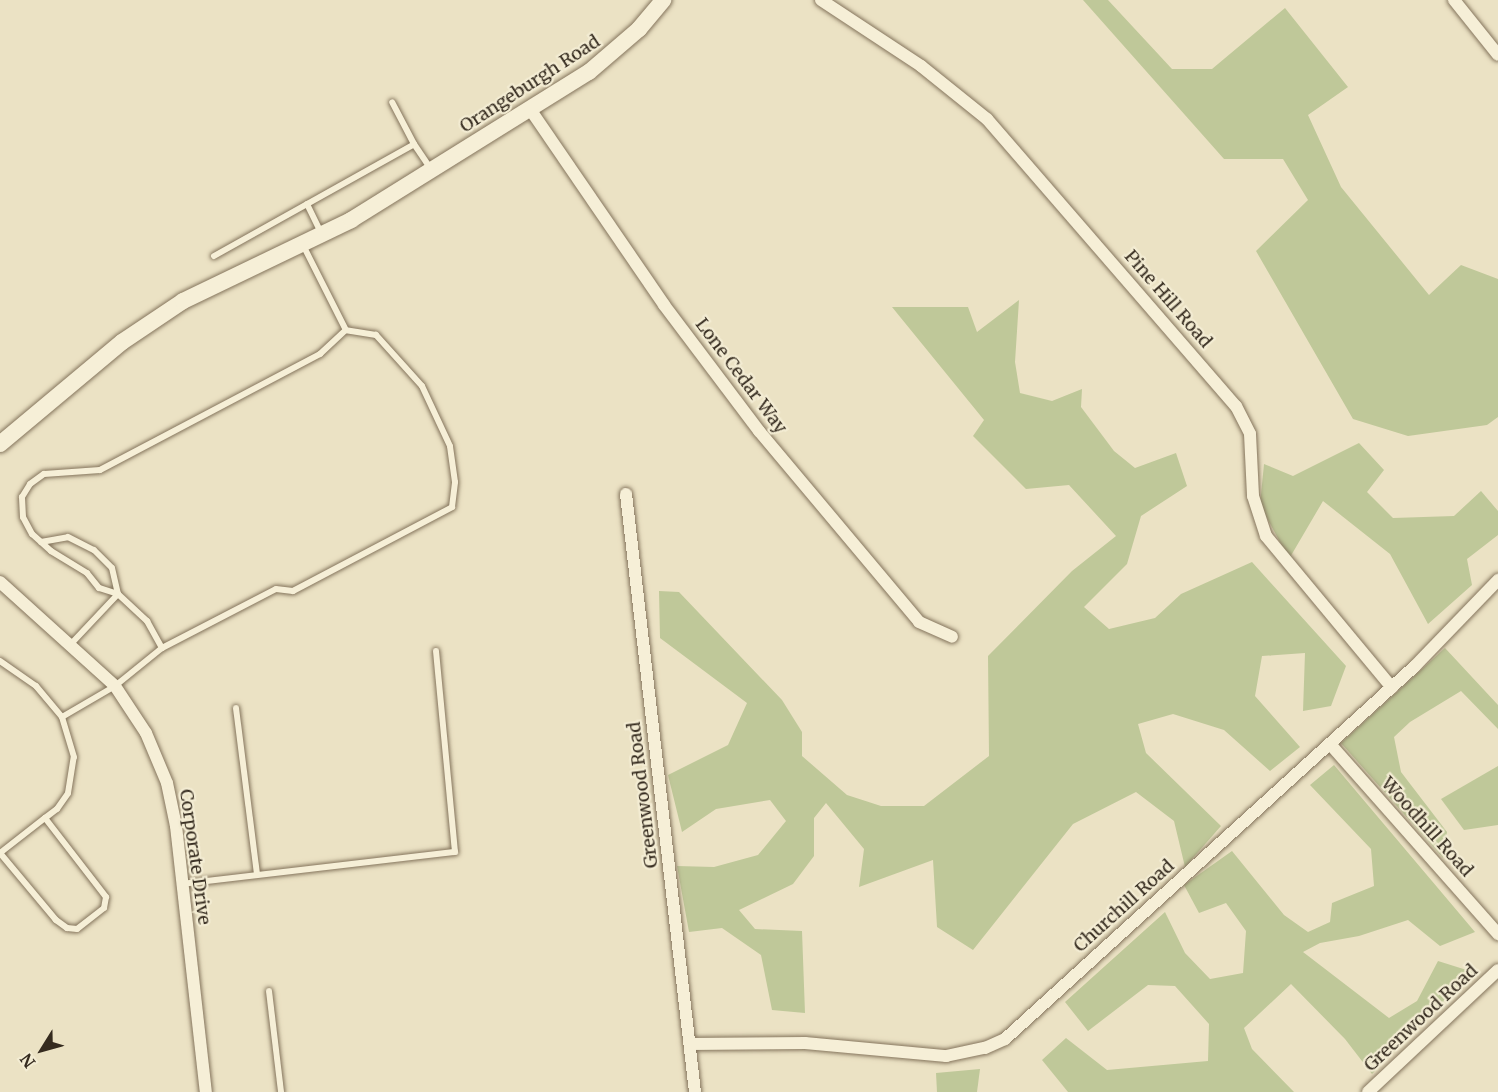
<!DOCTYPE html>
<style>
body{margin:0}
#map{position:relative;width:1498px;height:1092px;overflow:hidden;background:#ebe2c4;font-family:Merriweather,serif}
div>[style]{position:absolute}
.green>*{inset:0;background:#bfc899}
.roads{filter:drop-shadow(0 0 2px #84745c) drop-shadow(0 0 2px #84745c)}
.lane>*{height:6px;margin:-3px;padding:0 3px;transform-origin:3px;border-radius:3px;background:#f6efd7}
.street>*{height:12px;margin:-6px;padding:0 6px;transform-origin:6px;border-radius:6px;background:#f6efd7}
.secondary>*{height:16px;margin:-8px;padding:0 8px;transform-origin:8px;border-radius:8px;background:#f6efd7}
span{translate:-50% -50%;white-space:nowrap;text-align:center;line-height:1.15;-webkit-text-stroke:4.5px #f3ecd3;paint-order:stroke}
.street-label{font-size:18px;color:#352b1f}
.north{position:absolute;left:12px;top:1020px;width:60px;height:60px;-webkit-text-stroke:4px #f3ecd3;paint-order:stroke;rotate:233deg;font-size:16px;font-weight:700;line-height:24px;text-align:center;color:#352b1f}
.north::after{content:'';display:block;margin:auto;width:21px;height:27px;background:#352b1f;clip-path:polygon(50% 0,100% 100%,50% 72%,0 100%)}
</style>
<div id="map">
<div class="green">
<i style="clip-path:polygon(1083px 0,1108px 0,1172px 69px,1212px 69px,1285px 8px,1348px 87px,1308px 115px,1341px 187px,1429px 295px,1461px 265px,1498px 279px,1498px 417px,1487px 425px,1408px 436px,1353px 419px,1256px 251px,1308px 200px,1283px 159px,1224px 159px)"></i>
<i style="clip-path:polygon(1019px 300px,1015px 362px,1020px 393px,1052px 401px,1082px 389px,1081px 407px,1114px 451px,1135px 468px,1176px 453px,1187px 486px,1141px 516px,1127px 564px,1084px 607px,1109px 629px,1155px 618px,1181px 594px,1252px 562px,1346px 666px,1331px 706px,1303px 711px,1305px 653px,1262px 656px,1255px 696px,1300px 747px,1270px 771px,1224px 730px,1173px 714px,1138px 724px,1146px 753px,1221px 826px,1185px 867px,1174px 821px,1136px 792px,1073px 824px,973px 950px,937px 927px,933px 860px,859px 887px,864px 849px,826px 803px,814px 818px,814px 856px,793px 884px,739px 910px,755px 929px,802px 931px,805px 1013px,772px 1010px,761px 955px,722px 928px,689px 932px,677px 866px,714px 867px,758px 855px,786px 821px,770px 800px,716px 809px,682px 832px,668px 775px,728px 745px,747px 703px,660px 638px,659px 591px,679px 592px,782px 700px,802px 732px,802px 756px,847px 795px,881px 806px,924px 806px,989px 756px,988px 656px,1072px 571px,1116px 536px,1069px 485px,1026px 489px,973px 436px,984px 420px,892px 307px,968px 307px,977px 332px)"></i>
<i style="clip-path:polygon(1359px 443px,1384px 470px,1367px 492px,1393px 518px,1454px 516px,1481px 491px,1498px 511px,1498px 535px,1467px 559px,1472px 585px,1428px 624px,1390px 554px,1323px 501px,1289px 559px,1260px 505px,1264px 464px,1293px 476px)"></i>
<i style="clip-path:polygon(1445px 648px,1498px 705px,1498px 729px,1461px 691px,1410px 722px,1394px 737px,1401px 772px,1447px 832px,1443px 858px,1341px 743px)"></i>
<i style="clip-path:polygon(1334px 765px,1475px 932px,1440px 946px,1408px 920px,1359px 936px,1320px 943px,1303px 952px,1389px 1018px,1417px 1001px,1438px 961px,1473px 972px,1372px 1074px,1345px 1039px,1291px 984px,1244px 1028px,1252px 1049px,1294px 1092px,1068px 1092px,1042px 1060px,1066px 1038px,1107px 1070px,1208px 1061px,1209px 1024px,1175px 986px,1148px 985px,1088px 1031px,1065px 1002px,1165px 912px,1185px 953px,1210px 979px,1243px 973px,1246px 931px,1226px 903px,1199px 913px,1184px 885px,1232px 851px,1284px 915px,1308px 932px,1330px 922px,1332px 903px,1374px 886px,1371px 849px,1310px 785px)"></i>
<i style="clip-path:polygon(1498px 766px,1498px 825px,1464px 830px,1441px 799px)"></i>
<i style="clip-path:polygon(980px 1069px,977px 1092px,937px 1092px,936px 1073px)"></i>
</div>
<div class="roads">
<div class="lane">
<i style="left:414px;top:144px;width:29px;rotate:56deg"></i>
<i style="left:307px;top:204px;width:32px;rotate:64deg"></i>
<i style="left:303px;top:245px;width:95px;rotate:63.2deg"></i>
<i style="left:214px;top:256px;width:229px;rotate:-29.2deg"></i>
<i style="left:414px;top:144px;width:47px;rotate:-117.6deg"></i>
<i style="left:41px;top:542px;width:27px;rotate:-10deg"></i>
<i style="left:68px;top:537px;width:29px;rotate:27deg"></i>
<i style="left:94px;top:550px;width:25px;rotate:45deg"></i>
<i style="left:112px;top:568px;width:27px;rotate:77deg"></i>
<i style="left:118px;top:594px;width:40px;rotate:43deg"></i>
<i style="left:147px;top:621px;width:31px;rotate:61deg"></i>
<i style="left:70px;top:645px;width:70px;rotate:-46.7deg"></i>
<i style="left:118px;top:594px;width:20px;rotate:-162deg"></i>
<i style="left:99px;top:588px;width:19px;rotate:-129deg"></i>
<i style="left:87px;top:573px;width:42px;rotate:-148.6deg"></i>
<i style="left:51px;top:551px;width:25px;rotate:-138deg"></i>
<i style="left:32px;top:534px;width:19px;rotate:-118deg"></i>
<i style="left:23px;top:517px;width:20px;rotate:-93deg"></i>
<i style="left:22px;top:497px;width:15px;rotate:-58deg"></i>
<i style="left:30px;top:484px;width:17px;rotate:-36deg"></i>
<i style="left:44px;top:474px;width:56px;rotate:-4.1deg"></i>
<i style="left:100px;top:470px;width:249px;rotate:-27.8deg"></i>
<i style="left:320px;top:354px;width:35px;rotate:-43deg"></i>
<i style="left:0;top:661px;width:44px;rotate:34.8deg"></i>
<i style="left:36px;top:686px;width:40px;rotate:50deg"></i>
<i style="left:236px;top:708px;width:167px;rotate:82.8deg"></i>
<i style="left:45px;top:818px;width:100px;rotate:52.3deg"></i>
<i style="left:106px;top:897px;width:11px;rotate:100deg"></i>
<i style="left:104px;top:908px;width:34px;rotate:142deg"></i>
<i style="left:77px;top:929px;width:10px;rotate:-174deg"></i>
<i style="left:67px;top:928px;width:14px;rotate:-144deg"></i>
<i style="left:56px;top:920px;width:87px;rotate:-129.9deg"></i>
<i style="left:0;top:853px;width:57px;rotate:-37.9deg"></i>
<i style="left:45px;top:818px;width:15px;rotate:-37deg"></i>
<i style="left:57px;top:809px;width:19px;rotate:-55deg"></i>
<i style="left:68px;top:793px;width:36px;rotate:-81deg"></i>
<i style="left:74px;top:757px;width:42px;rotate:-106.7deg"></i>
<i style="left:62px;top:717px;width:61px;rotate:-30.3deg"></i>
<i style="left:115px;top:686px;width:60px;rotate:-39deg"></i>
<i style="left:162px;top:648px;width:128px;rotate:-27.4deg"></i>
<i style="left:276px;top:589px;width:17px;rotate:7deg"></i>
<i style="left:293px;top:591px;width:180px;rotate:-27.8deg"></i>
<i style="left:452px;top:507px;width:25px;rotate:-83deg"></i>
<i style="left:455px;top:482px;width:36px;rotate:-98deg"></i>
<i style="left:450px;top:446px;width:66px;rotate:-115deg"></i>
<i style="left:422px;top:386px;width:69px;rotate:-132deg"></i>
<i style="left:376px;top:335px;width:30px;rotate:-171deg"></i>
<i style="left:182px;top:884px;width:275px;rotate:-6.7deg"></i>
<i style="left:455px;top:852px;width:202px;rotate:-95.4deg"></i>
<i style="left:269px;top:991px;width:102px;rotate:83.2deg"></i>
</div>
<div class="street">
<i style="left:821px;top:0;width:120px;rotate:33.4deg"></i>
<i style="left:921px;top:66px;width:85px;rotate:38.8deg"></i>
<i style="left:987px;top:119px;width:380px;rotate:49.1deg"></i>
<i style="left:1236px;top:406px;width:31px;rotate:63deg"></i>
<i style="left:1250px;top:434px;width:62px;rotate:87.2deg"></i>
<i style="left:1253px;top:496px;width:42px;rotate:72deg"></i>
<i style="left:1266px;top:536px;width:197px;rotate:50.3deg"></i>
<i style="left:1454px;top:0;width:70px;rotate:51.3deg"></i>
<i style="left:530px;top:109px;width:237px;rotate:55.6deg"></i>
<i style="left:664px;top:305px;width:158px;rotate:53deg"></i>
<i style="left:759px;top:431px;width:249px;rotate:50deg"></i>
<i style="left:919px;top:622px;width:36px;rotate:24deg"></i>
<i style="left:626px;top:494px;width:602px;rotate:83.42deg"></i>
<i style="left:0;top:582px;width:155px;rotate:42.1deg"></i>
<i style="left:115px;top:686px;width:56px;rotate:56.6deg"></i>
<i style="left:146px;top:733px;width:54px;rotate:67.2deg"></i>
<i style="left:167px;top:783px;width:44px;rotate:78.2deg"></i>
<i style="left:176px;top:826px;width:268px;rotate:83.6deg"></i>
<i style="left:1330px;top:744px;width:254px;rotate:48.5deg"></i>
<i style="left:690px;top:1044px;width:115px;rotate:-0.5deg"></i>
<i style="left:805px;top:1043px;width:142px;rotate:5.3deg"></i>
<i style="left:946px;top:1056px;width:40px;rotate:-12deg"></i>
<i style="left:985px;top:1048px;width:22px;rotate:-24deg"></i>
<i style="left:1005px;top:1039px;width:554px;rotate:-42.29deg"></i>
<i style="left:1415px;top:666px;width:120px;rotate:-46deg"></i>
<i style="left:1368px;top:1092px;width:178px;rotate:-43.2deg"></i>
</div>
<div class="secondary">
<i style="left:0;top:444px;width:159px;rotate:-39.9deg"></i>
<i style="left:122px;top:342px;width:73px;rotate:-33.9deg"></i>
<i style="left:183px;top:301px;width:187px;rotate:-25.7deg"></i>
<i style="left:351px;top:220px;width:280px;rotate:-31.9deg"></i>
<i style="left:589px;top:72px;width:66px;rotate:-40.7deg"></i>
<i style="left:639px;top:29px;width:38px;rotate:-50deg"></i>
</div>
</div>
<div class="street-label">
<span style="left:530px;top:84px;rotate:-33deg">Orangeburgh Road</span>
<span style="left:1168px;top:299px;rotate:49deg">Pine Hill Road</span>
<span style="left:741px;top:376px;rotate:53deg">Lone Cedar Way</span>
<span style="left:643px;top:795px;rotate:-97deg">Greenwood Road</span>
<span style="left:1427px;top:827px;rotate:48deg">Woodhill Road</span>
<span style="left:195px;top:857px;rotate:82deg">Corporate Drive</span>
<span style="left:1124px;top:906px;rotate:-42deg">Churchill Road</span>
<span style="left:1421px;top:1018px;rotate:-43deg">Greenwood Road</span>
</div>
<div class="north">N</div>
</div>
